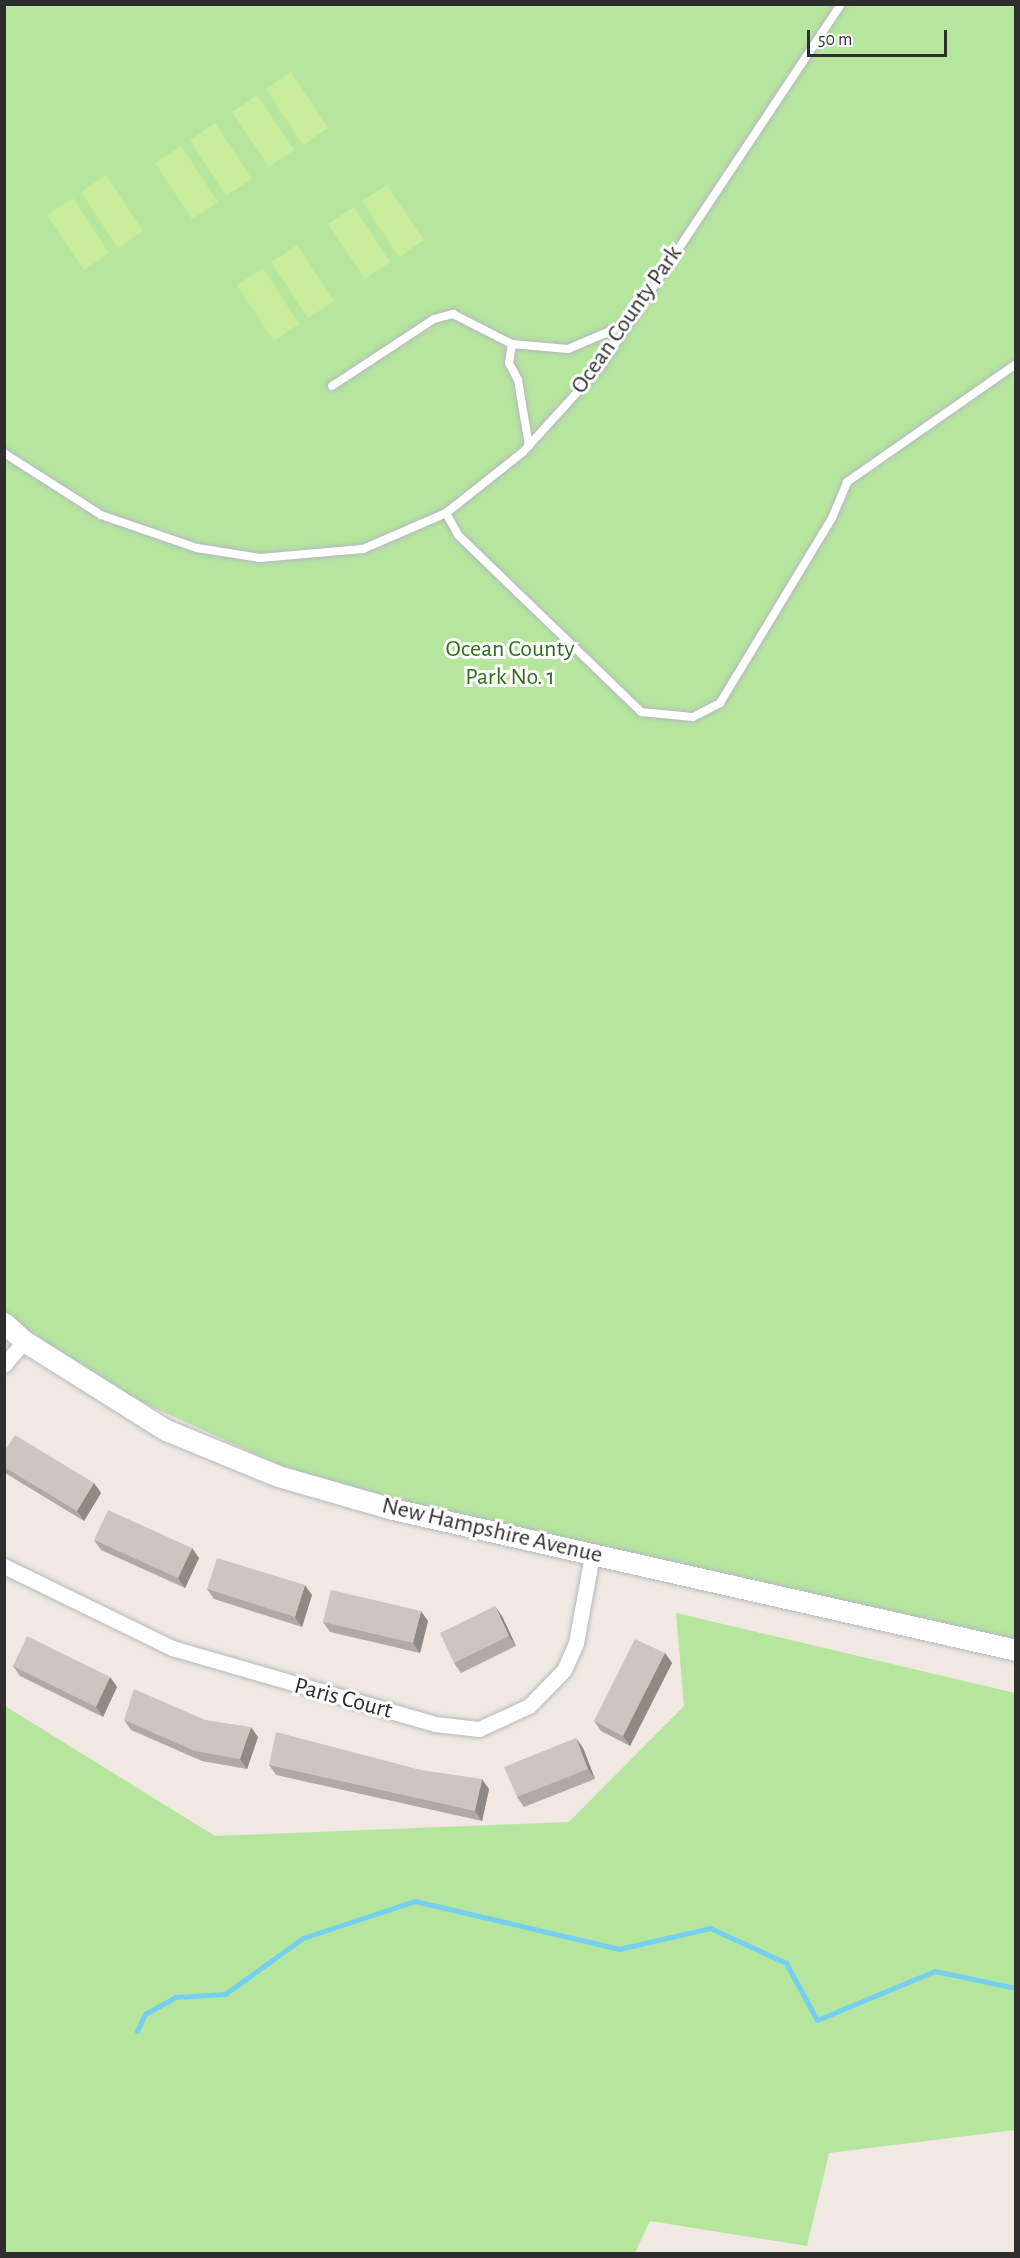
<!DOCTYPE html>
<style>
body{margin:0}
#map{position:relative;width:1020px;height:2258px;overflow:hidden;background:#efe9e1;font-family:"Alegreya Sans",sans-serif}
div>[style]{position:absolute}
.green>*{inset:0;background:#b6e59e}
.pitch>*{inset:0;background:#c9ec9a}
.stream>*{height:5px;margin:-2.5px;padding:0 2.5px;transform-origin:2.5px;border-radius:2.5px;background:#75cff0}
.roads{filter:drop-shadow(0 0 2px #b4b7c1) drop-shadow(0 0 2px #b4b7c1)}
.service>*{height:8px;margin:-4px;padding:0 4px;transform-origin:4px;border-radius:4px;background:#fff}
.minor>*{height:15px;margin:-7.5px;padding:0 7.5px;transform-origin:7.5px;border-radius:7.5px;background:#fff}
.secondary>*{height:21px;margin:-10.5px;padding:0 10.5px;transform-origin:10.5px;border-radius:10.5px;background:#fff}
.wall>*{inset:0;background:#afaba4}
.shaded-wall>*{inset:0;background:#8e8b86}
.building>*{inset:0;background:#cbc7bf}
span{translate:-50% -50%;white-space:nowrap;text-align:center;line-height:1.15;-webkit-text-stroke:6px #fff;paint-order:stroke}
.street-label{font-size:24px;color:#2e2e2e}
.park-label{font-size:24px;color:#2c6e1b}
.frame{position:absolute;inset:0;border:6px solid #2e2e2e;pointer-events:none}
.scale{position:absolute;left:807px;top:30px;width:140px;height:27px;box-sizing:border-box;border:3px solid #2e2e2e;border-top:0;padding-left:8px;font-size:18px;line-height:21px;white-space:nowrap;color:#2e2e2e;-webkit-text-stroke:4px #fff;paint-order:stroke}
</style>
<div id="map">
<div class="green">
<i style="clip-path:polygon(4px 5px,1015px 5px,1015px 1639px,397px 1500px,282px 1466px,60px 1365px,5px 1323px)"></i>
<i style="clip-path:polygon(676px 1613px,1015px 1693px,1015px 2130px,829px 2153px,807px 2246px,650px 2221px,635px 2253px,5px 2253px,5px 1706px,215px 1836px,569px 1822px,684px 1706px)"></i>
</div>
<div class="pitch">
<i style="clip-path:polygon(291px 72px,328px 128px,303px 145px,266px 89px)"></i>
<i style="clip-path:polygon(257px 95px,294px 150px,269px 167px,232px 112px)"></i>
<i style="clip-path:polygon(215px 123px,252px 179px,226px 196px,190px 140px)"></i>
<i style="clip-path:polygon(181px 146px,218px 202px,192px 219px,155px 163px)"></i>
<i style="clip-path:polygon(106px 175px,143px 231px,118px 248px,81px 192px)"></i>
<i style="clip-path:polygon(387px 185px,424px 240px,399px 257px,362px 201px)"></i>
<i style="clip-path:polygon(73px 198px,109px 253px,84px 270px,47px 215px)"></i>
<i style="clip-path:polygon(354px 207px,390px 262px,365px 279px,328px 224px)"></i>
<i style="clip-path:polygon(297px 245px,334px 301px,308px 318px,271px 262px)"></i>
<i style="clip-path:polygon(263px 268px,299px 324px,274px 341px,237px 285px)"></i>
</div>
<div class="stream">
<i style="left:137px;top:2031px;width:19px;rotate:-65deg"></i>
<i style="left:145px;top:2014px;width:35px;rotate:-29deg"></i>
<i style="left:176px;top:1997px;width:49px;rotate:-3.5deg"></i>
<i style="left:225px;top:1994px;width:96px;rotate:-35.7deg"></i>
<i style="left:303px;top:1938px;width:118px;rotate:-18.3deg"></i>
<i style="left:415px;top:1901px;width:210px;rotate:13.2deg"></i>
<i style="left:619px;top:1949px;width:93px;rotate:-13deg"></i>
<i style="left:710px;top:1928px;width:84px;rotate:24.7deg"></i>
<i style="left:786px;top:1963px;width:65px;rotate:61.5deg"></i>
<i style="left:817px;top:2020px;width:128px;rotate:-22.6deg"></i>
<i style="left:935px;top:1971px;width:83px;rotate:11.9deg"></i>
</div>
<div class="roads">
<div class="service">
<i style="left:332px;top:386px;width:122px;rotate:-33.3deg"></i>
<i style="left:434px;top:319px;width:20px;rotate:-15deg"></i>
<i style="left:453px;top:314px;width:66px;rotate:27deg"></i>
<i style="left:529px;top:446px;width:67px;rotate:-99.5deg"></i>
<i style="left:518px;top:380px;width:19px;rotate:-118deg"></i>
<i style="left:509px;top:363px;width:19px;rotate:-81deg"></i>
<i style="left:512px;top:344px;width:56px;rotate:5.1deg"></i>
<i style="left:568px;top:349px;width:64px;rotate:-23deg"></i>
<i style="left:4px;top:453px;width:115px;rotate:32.6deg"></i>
<i style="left:101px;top:515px;width:102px;rotate:19deg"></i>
<i style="left:197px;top:548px;width:64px;rotate:9deg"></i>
<i style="left:260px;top:558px;width:103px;rotate:-5deg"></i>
<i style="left:363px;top:549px;width:90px;rotate:-23.4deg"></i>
<i style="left:446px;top:513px;width:98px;rotate:-38.4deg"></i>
<i style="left:523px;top:452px;width:115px;rotate:-47.8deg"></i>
<i style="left:600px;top:367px;width:436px;rotate:-56.4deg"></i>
<i style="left:446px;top:513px;width:25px;rotate:61deg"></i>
<i style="left:458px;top:535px;width:255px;rotate:44deg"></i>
<i style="left:641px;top:712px;width:52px;rotate:5.5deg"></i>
<i style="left:693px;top:717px;width:30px;rotate:-27deg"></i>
<i style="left:720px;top:703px;width:216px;rotate:-58.8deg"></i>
<i style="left:832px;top:518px;width:39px;rotate:-67deg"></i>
<i style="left:847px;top:482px;width:206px;rotate:-34.9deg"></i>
</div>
<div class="minor">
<i style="left:4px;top:1365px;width:31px;rotate:-50deg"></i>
<i style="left:4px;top:1566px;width:187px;rotate:26deg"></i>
<i style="left:172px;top:1648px;width:274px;rotate:16.1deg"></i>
<i style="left:435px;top:1724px;width:44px;rotate:6.5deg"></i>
<i style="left:479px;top:1729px;width:55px;rotate:-24.7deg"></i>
<i style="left:529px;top:1706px;width:50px;rotate:-45.8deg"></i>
<i style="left:564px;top:1670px;width:30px;rotate:-66deg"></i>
<i style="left:576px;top:1643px;width:89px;rotate:-79.7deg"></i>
</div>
<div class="secondary">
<i style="left:4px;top:1323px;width:27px;rotate:42deg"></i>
<i style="left:24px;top:1341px;width:168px;rotate:32.1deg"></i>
<i style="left:166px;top:1430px;width:121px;rotate:22.3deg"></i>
<i style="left:278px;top:1476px;width:120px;rotate:16deg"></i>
<i style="left:393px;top:1509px;width:639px;rotate:12.75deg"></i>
</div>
</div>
<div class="wall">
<i style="clip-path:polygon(4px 1452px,94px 1483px,101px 1493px,84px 1521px,5px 1473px)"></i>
<i style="clip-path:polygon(94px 1540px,199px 1558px,185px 1588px,101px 1550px)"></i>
<i style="clip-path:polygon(207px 1589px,312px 1595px,302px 1627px,214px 1599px)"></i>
<i style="clip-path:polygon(502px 1616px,516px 1646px,461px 1673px,454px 1663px)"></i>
<i style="clip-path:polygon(428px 1621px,420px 1653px,330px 1632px,323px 1622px)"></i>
<i style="clip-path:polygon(665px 1653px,672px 1663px,630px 1746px,601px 1731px,594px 1721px)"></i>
<i style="clip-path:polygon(13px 1666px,110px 1677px,117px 1687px,103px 1717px,20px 1676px)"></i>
<i style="clip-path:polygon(124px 1720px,205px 1720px,258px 1737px,247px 1769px,202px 1761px,131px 1730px)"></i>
<i style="clip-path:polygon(583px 1748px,595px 1779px,524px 1807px,517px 1797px)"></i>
<i style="clip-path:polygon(269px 1765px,489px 1789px,482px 1821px,276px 1775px)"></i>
</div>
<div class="shaded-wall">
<i style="clip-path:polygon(94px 1483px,101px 1493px,84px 1521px,77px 1511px)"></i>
<i style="clip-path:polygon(192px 1548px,199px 1558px,185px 1588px,178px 1578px)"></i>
<i style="clip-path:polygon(305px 1585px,312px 1595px,302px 1627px,295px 1617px)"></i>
<i style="clip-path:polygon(495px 1606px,502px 1616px,516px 1646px,509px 1636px)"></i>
<i style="clip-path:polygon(421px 1611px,428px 1621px,420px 1653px,413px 1643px)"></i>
<i style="clip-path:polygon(665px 1653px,672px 1663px,630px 1746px,623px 1736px)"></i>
<i style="clip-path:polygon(110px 1677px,117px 1687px,103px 1717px,96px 1707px)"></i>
<i style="clip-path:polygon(251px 1727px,258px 1737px,247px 1769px,240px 1759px)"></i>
<i style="clip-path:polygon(576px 1738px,583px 1748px,595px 1779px,588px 1769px)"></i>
<i style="clip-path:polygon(482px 1779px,489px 1789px,482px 1821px,475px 1811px)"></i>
</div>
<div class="building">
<i style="clip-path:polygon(15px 1435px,94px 1483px,77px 1511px,4px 1467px,4px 1452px)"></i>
<i style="clip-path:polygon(108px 1510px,192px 1548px,178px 1578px,94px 1540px)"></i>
<i style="clip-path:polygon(217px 1558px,305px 1585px,295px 1617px,207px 1589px)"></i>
<i style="clip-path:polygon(331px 1590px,421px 1611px,413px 1643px,323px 1622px)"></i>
<i style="clip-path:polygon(495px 1606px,509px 1636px,454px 1663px,440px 1633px)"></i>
<i style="clip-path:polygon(27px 1636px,110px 1677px,96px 1707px,13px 1666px)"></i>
<i style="clip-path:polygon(635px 1639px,665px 1653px,623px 1736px,594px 1721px)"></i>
<i style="clip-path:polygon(134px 1689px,205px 1720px,251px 1727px,240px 1759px,195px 1751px,124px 1720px)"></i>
<i style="clip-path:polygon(276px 1732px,421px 1770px,482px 1779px,475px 1811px,269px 1765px)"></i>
<i style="clip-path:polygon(576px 1738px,588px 1769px,517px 1797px,504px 1767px)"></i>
</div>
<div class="street-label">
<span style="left:627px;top:320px;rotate:-55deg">Ocean County Park</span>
<span style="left:492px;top:1531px;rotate:13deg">New Hampshire Avenue</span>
<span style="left:343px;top:1699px;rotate:15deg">Paris Court</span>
</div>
<div class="park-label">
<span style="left:510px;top:664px">Ocean County<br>Park No. 1</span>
</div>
<div class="frame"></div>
<div class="scale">50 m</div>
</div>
